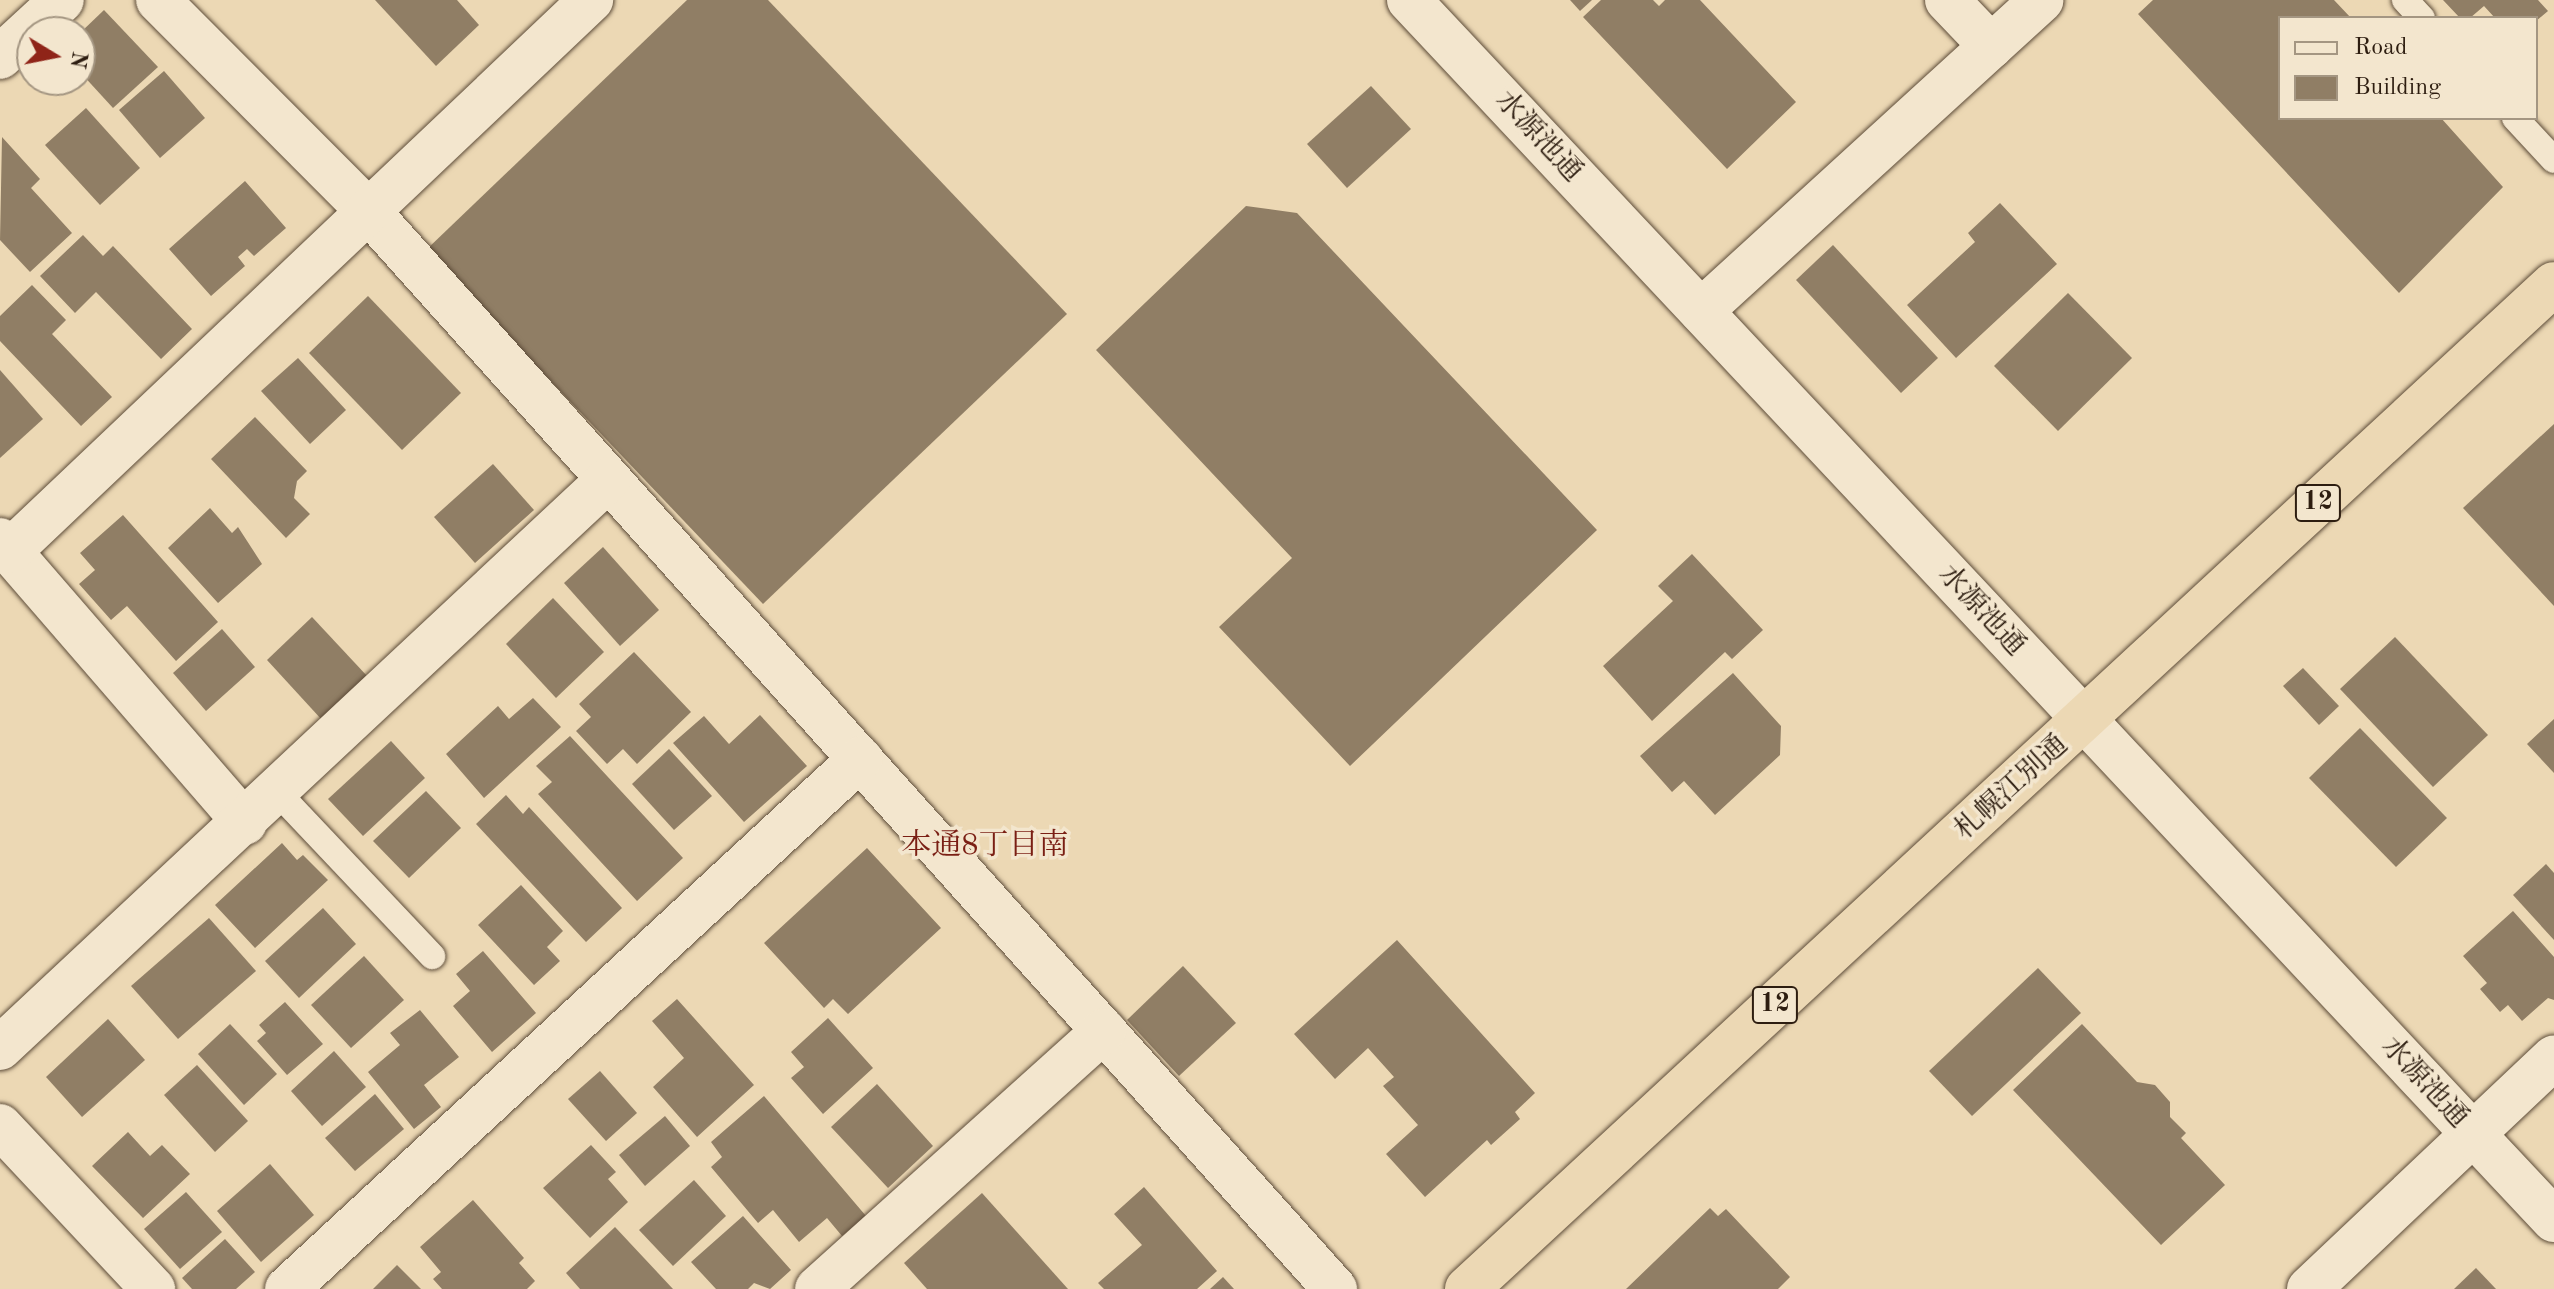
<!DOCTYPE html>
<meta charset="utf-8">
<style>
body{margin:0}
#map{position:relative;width:2554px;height:1289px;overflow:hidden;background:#ecd8b4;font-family:"Old Standard TT","Noto Serif JP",serif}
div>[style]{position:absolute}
.building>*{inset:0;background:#907e65}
.roads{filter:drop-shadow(0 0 2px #5d4c39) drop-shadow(0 0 2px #5d4c39)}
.service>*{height:26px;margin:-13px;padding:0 13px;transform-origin:13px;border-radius:13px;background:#f3e6ce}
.minor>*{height:44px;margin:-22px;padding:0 22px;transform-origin:22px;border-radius:22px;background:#f3e6ce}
.tertiary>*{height:44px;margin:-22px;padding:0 22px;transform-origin:22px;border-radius:22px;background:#f3e6ce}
.trunk>*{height:44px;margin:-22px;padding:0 22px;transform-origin:22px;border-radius:22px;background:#ecd8b4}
span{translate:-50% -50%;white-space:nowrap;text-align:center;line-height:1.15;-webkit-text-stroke:7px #f3e6ce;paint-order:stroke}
.shield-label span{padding:2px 6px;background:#f3e6ce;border:2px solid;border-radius:6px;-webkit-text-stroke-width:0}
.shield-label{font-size:26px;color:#2d1d10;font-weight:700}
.street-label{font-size:28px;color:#2d1d10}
.neighbourhood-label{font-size:30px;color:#7a1f14}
.legend{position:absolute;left:2278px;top:16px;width:260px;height:104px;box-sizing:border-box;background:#f3e6ce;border:2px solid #a49682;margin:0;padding:10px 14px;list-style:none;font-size:24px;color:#2d1d10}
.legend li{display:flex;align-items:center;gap:16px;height:40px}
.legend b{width:40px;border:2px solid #a49682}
.north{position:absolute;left:16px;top:16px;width:80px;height:80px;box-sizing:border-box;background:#f3e6ce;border:2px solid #a49682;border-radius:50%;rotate:100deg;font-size:22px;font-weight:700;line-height:32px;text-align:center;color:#2d1d10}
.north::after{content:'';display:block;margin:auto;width:28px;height:36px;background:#8f2418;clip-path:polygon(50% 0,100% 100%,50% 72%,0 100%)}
</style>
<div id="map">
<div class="building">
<i style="clip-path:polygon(375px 0,457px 0,479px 25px,436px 66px)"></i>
<i style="clip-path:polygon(687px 0,768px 0,1067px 314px,763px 604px,426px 250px)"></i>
<i style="clip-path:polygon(1570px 0,1592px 0,1580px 11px)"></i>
<i style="clip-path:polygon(1601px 0,1653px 0,1659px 6px,1665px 0,1700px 0,1796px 102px,1727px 169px,1583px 17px)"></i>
<i style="clip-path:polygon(2153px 0,2334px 0,2351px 18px,2280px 18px,2280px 118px,2441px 118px,2503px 187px,2399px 293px,2138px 14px)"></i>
<i style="clip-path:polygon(2443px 0,2538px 0,2548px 11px,2536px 21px,2495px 18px,2484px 6px,2470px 18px,2460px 18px)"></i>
<i style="clip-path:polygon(104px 10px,158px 67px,113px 108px,80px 72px,80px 33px)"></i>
<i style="clip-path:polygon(164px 71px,205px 118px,160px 158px,119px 110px)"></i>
<i style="clip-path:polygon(1371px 86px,1411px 129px,1347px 188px,1307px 144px)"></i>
<i style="clip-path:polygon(86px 108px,140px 168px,100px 205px,45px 145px)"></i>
<i style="clip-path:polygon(2px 137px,40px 179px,31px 188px,72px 233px,30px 272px,0 240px)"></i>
<i style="clip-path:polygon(245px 181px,286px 228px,254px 256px,247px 249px,238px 257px,245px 266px,211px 296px,169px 249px)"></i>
<i style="clip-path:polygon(2000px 203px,2057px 264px,1956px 358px,1907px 305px,1975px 242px,1968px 233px)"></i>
<i style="clip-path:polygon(1246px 206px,1297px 213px,1597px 530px,1350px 766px,1219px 627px,1292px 558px,1096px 350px)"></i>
<i style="clip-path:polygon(83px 235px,103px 256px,113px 246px,192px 329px,161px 359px,96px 292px,75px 313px,40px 276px)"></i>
<i style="clip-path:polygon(1833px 245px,1938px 358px,1901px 393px,1796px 280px)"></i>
<i style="clip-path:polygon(32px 285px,66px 320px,52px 334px,112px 397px,81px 426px,0 341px,0 316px)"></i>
<i style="clip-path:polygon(2068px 293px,2132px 358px,2058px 431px,1994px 366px)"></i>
<i style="clip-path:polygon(368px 296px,461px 393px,402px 450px,309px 353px)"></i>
<i style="clip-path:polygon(298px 358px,346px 410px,310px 444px,261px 391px)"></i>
<i style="clip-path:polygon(0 370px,43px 419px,0 458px)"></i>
<i style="clip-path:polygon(255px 417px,307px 471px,297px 481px,294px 498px,310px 514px,286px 538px,211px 459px)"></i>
<i style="clip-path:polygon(2554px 424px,2554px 606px,2463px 508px)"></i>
<i style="clip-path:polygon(493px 464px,534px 510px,475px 563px,434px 517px)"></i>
<i style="clip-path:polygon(210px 508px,232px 533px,238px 527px,262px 564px,218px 603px,168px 548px)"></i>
<i style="clip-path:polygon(123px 515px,218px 622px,176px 661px,127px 606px,111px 620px,79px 584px,95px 570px,80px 553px)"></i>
<i style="clip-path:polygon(603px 547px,659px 610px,620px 646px,564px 583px)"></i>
<i style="clip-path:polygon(1692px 554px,1763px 630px,1732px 659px,1725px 652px,1652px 721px,1603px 666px,1673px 601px,1658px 586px)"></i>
<i style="clip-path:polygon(553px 598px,604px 652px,556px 698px,506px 644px)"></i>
<i style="clip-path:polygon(312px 617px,368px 677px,322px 720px,267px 660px)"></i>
<i style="clip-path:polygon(222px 629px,255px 667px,206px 711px,173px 673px)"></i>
<i style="clip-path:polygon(2395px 637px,2488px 735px,2433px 787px,2340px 689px)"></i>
<i style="clip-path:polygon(634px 652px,691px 712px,637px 764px,623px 749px,607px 764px,576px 731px,591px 717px,579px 704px)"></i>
<i style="clip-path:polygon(2303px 668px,2339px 706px,2319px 725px,2283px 686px)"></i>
<i style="clip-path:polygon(1733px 673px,1781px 726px,1780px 755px,1715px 815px,1684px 781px,1672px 792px,1640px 756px)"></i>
<i style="clip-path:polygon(533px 698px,561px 727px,484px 798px,446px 754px,498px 706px,509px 719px)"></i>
<i style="clip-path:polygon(760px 715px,807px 766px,744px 822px,673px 743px,704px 716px,729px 744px)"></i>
<i style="clip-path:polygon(2554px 719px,2554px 773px,2527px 744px)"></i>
<i style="clip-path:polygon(2360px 728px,2447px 818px,2396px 867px,2309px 778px)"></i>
<i style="clip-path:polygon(570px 736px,683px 858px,637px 901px,538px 794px,552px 782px,536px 766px)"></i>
<i style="clip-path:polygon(391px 741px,425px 778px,363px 836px,328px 799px)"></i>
<i style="clip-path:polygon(669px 749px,712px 796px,674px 830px,632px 784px)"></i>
<i style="clip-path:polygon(426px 791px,461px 828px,409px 878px,373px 841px)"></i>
<i style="clip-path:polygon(506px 795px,523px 814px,529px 807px,622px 908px,586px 942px,476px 824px)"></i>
<i style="clip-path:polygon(282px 843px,297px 860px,303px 855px,328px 880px,255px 948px,215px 905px)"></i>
<i style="clip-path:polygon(867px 848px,941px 928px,848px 1014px,833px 999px,824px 1008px,764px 943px)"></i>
<i style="clip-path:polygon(2546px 864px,2554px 873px,2554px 940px,2513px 895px)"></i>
<i style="clip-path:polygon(521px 885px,563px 931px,547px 947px,560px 961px,534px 985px,478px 925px)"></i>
<i style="clip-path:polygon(323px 908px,356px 944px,299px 998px,265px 961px)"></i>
<i style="clip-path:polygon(2513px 911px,2554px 957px,2554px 1000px,2548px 998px,2522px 1021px,2508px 1005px,2500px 1012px,2480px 989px,2487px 983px,2463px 956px)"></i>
<i style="clip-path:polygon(209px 918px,256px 971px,178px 1039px,131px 986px)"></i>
<i style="clip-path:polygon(1397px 940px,1535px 1093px,1515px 1112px,1520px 1119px,1491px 1145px,1487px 1140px,1425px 1197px,1386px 1154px,1418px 1125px,1383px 1086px,1394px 1077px,1368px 1048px,1335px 1079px,1294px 1034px)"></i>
<i style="clip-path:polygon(483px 951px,536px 1013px,492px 1052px,453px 1006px,470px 991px,456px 974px)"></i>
<i style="clip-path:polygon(364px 956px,404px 1000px,351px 1048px,311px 1005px)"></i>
<i style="clip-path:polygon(1183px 966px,1236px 1023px,1179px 1076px,1127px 1020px)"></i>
<i style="clip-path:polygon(2038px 968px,2081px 1013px,1972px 1116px,1929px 1071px)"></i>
<i style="clip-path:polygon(677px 999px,754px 1085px,697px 1137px,653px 1087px,684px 1058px,652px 1021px)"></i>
<i style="clip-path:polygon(285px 1002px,323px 1044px,287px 1075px,257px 1041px,266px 1033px,259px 1025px)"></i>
<i style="clip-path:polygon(420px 1010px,459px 1057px,424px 1085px,441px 1107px,414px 1129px,368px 1072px,400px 1045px,390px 1033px)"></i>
<i style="clip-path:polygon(828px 1018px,873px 1068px,823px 1114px,791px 1078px,804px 1067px,791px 1052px)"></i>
<i style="clip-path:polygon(108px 1019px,145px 1060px,82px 1117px,46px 1077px)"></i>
<i style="clip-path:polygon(230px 1024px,277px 1074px,244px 1105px,198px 1054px)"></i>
<i style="clip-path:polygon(2082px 1024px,2137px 1082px,2155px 1085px,2170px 1102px,2170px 1117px,2186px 1133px,2181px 1138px,2225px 1185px,2161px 1245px,2013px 1090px)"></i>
<i style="clip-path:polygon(334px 1051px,366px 1087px,322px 1126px,291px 1091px)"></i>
<i style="clip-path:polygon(197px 1065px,248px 1121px,215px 1152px,164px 1095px)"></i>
<i style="clip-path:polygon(600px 1071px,637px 1113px,606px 1141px,568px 1099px)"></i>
<i style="clip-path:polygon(877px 1084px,933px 1146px,888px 1188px,831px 1127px)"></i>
<i style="clip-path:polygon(375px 1094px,404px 1129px,355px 1171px,325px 1138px)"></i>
<i style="clip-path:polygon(764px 1096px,866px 1216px,842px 1236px,827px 1218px,799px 1242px,773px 1210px,758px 1223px,711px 1167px,722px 1157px,711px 1142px)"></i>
<i style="clip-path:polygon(665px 1116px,690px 1146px,645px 1186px,619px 1155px)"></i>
<i style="clip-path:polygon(128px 1132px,150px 1156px,162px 1145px,190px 1174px,143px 1218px,92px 1166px)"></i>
<i style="clip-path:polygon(591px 1145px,616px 1172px,608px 1179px,628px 1202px,590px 1238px,543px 1188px)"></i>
<i style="clip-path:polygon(270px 1164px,314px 1215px,261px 1262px,217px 1211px)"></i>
<i style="clip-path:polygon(694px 1180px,726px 1216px,673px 1266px,639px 1230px)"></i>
<i style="clip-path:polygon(1144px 1187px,1217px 1271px,1197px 1289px,1104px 1289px,1098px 1283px,1142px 1245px,1114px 1214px)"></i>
<i style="clip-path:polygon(186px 1192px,222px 1232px,180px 1269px,144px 1229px)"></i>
<i style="clip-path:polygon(982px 1193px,1068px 1289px,927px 1289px,904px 1263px)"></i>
<i style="clip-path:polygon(473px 1200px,524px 1258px,519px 1263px,535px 1281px,527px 1289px,442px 1289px,433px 1279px,441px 1272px,420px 1247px)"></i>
<i style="clip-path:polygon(1710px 1208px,1718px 1216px,1726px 1209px,1790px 1277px,1778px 1289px,1626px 1289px)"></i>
<i style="clip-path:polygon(743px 1216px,791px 1270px,770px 1289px,754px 1283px,748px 1289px,716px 1289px,691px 1262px)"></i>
<i style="clip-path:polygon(615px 1227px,673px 1289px,580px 1289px,566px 1273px)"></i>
<i style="clip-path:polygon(225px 1239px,255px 1272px,236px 1289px,192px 1289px,182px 1278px)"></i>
<i style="clip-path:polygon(397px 1265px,421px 1289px,373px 1289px)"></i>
<i style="clip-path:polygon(2476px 1268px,2496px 1289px,2454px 1289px)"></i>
<i style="clip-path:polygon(1223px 1277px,1234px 1289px,1210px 1289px)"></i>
</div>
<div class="roads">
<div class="service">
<i style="left:2405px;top:0;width:25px;rotate:47deg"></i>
<i style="left:2515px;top:118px;width:57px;rotate:47.1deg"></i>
<i style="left:277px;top:792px;width:226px;rotate:46.6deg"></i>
</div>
<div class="minor">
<i style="left:158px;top:0;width:299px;rotate:45.1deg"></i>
<i style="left:369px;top:212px;width:1447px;rotate:48.11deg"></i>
<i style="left:1947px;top:0;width:64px;rotate:46.3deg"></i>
<i style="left:0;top:57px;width:84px;rotate:-42.6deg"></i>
<i style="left:1701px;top:311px;width:461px;rotate:-42.4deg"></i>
<i style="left:0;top:540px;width:374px;rotate:49.1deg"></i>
<i style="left:10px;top:551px;width:801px;rotate:-43.48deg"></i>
<i style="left:0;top:1048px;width:833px;rotate:-43.06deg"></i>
<i style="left:0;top:1126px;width:224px;rotate:46.8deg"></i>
<i style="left:287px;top:1289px;width:781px;rotate:-42.77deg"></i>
<i style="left:817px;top:1289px;width:386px;rotate:-42deg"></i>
<i style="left:2309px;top:1289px;width:337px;rotate:-43.4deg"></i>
</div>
<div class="tertiary">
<i style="left:1409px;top:0;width:1673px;rotate:46.82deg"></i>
</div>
<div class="trunk">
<i style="left:1467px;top:1289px;width:1480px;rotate:-42.76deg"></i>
</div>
</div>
<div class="shield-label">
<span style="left:2318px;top:503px">12</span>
<span style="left:1775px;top:1005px">12</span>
</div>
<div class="street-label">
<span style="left:1538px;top:137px;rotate:47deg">水源池通</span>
<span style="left:1981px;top:611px;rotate:47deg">水源池通</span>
<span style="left:2012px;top:788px;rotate:-42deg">札幌江別通</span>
<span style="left:2424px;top:1083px;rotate:47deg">水源池通</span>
</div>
<div class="neighbourhood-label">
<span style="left:985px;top:846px">本通8丁目南</span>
</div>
<ul class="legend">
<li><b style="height:10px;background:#f3e6ce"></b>Road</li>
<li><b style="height:22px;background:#907e65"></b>Building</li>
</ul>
<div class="north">N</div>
</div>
